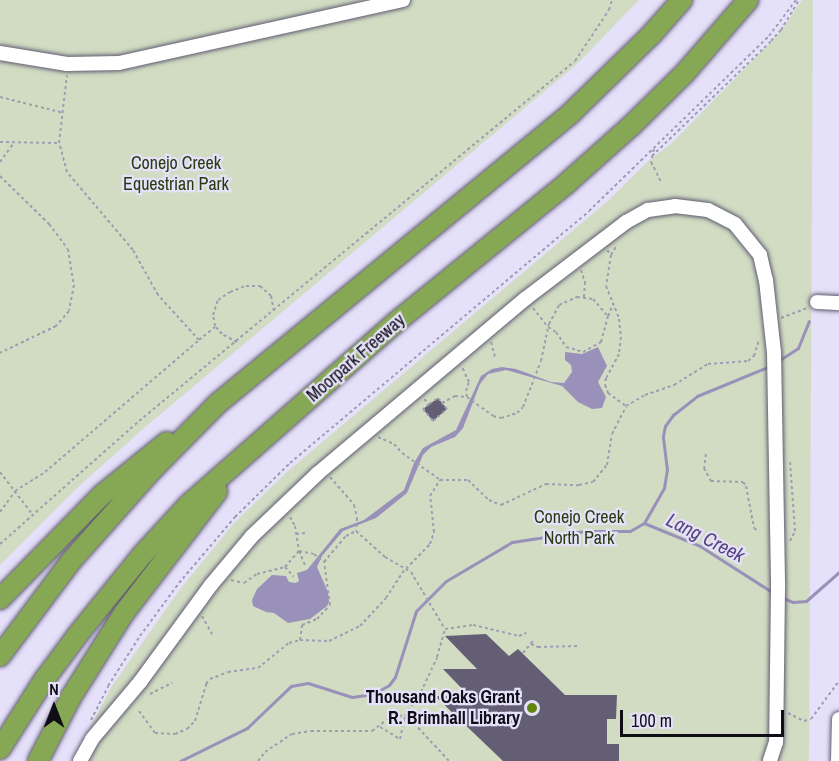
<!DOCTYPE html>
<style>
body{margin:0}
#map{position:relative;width:839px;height:761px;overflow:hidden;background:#e6e1fa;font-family:"Archivo Narrow",sans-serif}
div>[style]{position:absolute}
.green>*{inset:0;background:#d1dcc3}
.water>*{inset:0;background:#9a91ba}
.stream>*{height:3px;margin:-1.5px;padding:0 1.5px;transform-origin:1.5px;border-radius:1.5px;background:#9a91ba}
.building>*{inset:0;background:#635e74}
.path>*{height:2px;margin-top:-1px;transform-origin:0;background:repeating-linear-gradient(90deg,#a19db1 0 3px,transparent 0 6px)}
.roads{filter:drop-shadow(0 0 2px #615c72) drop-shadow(0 0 2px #615c72)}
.minor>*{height:14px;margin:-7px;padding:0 7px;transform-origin:7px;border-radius:7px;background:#fff}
.highway>*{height:20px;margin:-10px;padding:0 10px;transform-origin:10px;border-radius:10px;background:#86a854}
.dots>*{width:16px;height:16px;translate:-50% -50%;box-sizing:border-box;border:3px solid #e6e1fa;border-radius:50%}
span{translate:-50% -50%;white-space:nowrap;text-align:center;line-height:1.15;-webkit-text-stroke:4.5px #e6e1fa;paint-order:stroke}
.park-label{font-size:18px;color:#293a0c}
.street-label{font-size:18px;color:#0f0d15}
.poi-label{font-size:18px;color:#0f0d15;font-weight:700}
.right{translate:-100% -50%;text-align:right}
.water-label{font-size:20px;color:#55457c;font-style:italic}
.north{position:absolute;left:24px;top:677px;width:60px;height:60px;-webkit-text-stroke:4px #e6e1fa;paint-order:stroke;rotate:0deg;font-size:16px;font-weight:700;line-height:24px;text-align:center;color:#0f0d15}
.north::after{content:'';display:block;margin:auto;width:21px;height:27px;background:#0f0d15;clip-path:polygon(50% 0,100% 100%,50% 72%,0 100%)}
.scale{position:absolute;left:620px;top:710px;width:164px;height:27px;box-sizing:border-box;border:3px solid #0f0d15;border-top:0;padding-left:8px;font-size:18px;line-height:21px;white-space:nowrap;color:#0f0d15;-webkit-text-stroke:4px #e6e1fa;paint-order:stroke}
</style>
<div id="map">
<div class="green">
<i style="clip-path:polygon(0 0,639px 0,577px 64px,143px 429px,76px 489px,0 565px)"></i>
<i style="clip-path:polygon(802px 0,813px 0,809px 761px,72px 761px,112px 686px,178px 592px,234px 523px,288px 471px,609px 200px,647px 162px,672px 143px,781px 31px)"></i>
</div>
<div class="water">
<i style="clip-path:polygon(598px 347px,607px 366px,598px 382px,606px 397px,602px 408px,592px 409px,578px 402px,562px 386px,506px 370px,488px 374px,480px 384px,463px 428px,455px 437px,431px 447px,423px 455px,407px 493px,376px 518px,343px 531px,322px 556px,317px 567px,328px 592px,329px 602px,327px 606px,310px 619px,288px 623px,274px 613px,266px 612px,253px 606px,252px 600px,257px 589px,272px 575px,286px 576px,289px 582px,296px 583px,299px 581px,297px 573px,307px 570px,340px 529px,364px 520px,404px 490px,414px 463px,423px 448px,456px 430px,481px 376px,492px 369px,502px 367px,516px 369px,551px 382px,564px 383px,572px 372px,571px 365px,565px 360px,565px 352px,582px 354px)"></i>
</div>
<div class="stream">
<i style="left:778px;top:361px;width:24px;rotate:-33deg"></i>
<i style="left:798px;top:348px;width:29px;rotate:-68deg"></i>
<i style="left:644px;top:523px;width:40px;rotate:-60.3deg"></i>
<i style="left:664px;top:488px;width:18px;rotate:-81deg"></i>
<i style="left:667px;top:470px;width:34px;rotate:-97deg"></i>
<i style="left:663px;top:436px;width:10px;rotate:-79deg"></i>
<i style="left:665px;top:426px;width:14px;rotate:-54deg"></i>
<i style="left:673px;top:415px;width:31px;rotate:-38deg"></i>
<i style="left:697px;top:396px;width:79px;rotate:-22.3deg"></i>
<i style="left:781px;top:597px;width:13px;rotate:23deg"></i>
<i style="left:793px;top:602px;width:13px;rotate:-4deg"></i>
<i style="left:806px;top:601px;width:44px;rotate:-41.3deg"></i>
<i style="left:180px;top:761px;width:75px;rotate:-26.2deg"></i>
<i style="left:247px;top:728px;width:61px;rotate:-43.7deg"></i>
<i style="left:291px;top:686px;width:17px;rotate:-10deg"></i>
<i style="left:308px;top:683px;width:46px;rotate:17.7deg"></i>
<i style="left:352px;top:697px;width:21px;rotate:-8deg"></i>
<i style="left:373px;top:694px;width:18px;rotate:-29deg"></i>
<i style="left:389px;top:685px;width:10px;rotate:-53deg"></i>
<i style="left:395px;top:677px;width:69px;rotate:-72.3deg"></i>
<i style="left:416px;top:611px;width:42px;rotate:-45deg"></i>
<i style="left:446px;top:581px;width:77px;rotate:-30.6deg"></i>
<i style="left:512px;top:542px;width:74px;rotate:-8.6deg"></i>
<i style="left:585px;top:531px;width:45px"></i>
<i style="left:630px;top:531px;width:16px;rotate:-30deg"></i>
<i style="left:644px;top:523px;width:61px;rotate:22.3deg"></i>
<i style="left:700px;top:546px;width:85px;rotate:32.6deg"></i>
</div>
<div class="building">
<i style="clip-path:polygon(438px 398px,447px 409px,433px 421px,423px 409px)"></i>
<i style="clip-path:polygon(486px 634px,509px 656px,518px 649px,565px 695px,617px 695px,616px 719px,607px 719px,607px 744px,619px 744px,619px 761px,503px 761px,435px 696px,469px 696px,443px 669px,477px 669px,445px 636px)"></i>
</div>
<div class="path">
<i style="left:0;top:97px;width:66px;rotate:14deg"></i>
<i style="left:0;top:142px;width:59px;rotate:1deg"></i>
<i style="left:654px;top:149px;width:13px;rotate:103deg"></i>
<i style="left:651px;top:162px;width:22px;rotate:63deg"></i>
<i style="left:652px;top:156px;width:165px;rotate:-44deg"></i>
<i style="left:771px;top:41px;width:15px;rotate:-48deg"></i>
<i style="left:781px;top:30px;width:35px;rotate:-59deg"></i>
<i style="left:0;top:162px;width:24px;rotate:-54deg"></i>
<i style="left:0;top:176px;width:69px;rotate:44.4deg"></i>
<i style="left:49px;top:224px;width:31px;rotate:53deg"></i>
<i style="left:68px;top:249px;width:36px;rotate:81deg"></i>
<i style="left:74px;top:285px;width:26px;rotate:101deg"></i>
<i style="left:69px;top:311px;width:20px;rotate:131deg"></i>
<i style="left:56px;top:326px;width:62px;rotate:154.3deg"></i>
<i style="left:607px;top:250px;width:6px;rotate:51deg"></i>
<i style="left:611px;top:255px;width:31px;rotate:99deg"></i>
<i style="left:606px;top:286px;width:35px;rotate:68deg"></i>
<i style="left:619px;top:319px;width:18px;rotate:84deg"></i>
<i style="left:621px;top:337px;width:17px;rotate:97deg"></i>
<i style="left:619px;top:354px;width:27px;rotate:118deg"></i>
<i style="left:606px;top:378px;width:7px;rotate:98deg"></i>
<i style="left:605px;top:385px;width:9px;rotate:69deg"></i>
<i style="left:608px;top:393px;width:22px;rotate:36deg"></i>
<i style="left:611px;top:255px;width:12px;rotate:-59deg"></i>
<i style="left:581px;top:270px;width:13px;rotate:72deg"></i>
<i style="left:585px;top:282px;width:15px;rotate:94deg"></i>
<i style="left:533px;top:308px;width:24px;rotate:52deg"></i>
<i style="left:548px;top:327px;width:9px;rotate:32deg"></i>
<i style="left:556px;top:332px;width:18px;rotate:56deg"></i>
<i style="left:566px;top:347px;width:18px;rotate:16deg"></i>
<i style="left:583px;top:352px;width:21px;rotate:-29deg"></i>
<i style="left:601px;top:342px;width:27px;rotate:-75deg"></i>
<i style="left:781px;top:318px;width:28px;rotate:-21deg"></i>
<i style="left:199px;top:340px;width:21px;rotate:-39deg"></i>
<i style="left:237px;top:342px;width:17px;rotate:-152deg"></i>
<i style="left:222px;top:334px;width:11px;rotate:-131deg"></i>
<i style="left:215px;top:326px;width:11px;rotate:-100deg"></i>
<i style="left:213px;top:315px;width:16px;rotate:-72deg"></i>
<i style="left:218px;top:300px;width:14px;rotate:-34deg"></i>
<i style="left:230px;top:292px;width:17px;rotate:-21deg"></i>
<i style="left:246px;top:286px;width:14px"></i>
<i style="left:260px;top:286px;width:15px;rotate:42deg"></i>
<i style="left:271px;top:296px;width:15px;rotate:79deg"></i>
<i style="left:491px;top:342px;width:16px;rotate:75deg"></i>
<i style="left:467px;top:397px;width:32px;rotate:36deg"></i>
<i style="left:493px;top:416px;width:8px;rotate:14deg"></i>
<i style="left:501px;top:418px;width:17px;rotate:-17deg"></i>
<i style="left:517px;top:413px;width:8px;rotate:-45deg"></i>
<i style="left:523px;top:407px;width:49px;rotate:-68.6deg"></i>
<i style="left:541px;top:361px;width:38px;rotate:-78deg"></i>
<i style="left:549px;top:324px;width:21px;rotate:-62deg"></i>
<i style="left:559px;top:305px;width:20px;rotate:-24deg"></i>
<i style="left:577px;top:297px;width:16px;rotate:7deg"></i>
<i style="left:593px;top:299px;width:23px;rotate:49deg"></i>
<i style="left:608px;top:316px;width:13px;rotate:-67deg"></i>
<i style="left:424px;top:399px;width:7px;rotate:45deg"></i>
<i style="left:429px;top:404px;width:11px;rotate:-34deg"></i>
<i style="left:438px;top:398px;width:6px;rotate:51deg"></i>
<i style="left:442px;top:403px;width:15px;rotate:-28deg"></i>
<i style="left:455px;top:396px;width:12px;rotate:5deg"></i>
<i style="left:467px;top:397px;width:6px;rotate:-99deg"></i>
<i style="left:466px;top:391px;width:9px;rotate:-72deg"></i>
<i style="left:469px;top:382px;width:17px;rotate:-115deg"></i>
<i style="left:429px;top:404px;width:8px;rotate:140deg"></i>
<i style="left:423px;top:409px;width:16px;rotate:50deg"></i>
<i style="left:433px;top:421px;width:18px;rotate:-41deg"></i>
<i style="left:447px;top:409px;width:8px;rotate:-130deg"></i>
<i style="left:378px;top:437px;width:17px;rotate:24deg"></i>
<i style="left:394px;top:444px;width:12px;rotate:48deg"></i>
<i style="left:402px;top:453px;width:45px;rotate:35.1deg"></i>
<i style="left:706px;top:454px;width:14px;rotate:98deg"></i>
<i style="left:704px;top:468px;width:15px;rotate:62deg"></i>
<i style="left:711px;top:481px;width:32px;rotate:2deg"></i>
<i style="left:743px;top:482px;width:5px;rotate:53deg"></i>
<i style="left:746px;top:486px;width:43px;rotate:79.2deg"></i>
<i style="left:754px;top:528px;width:6px;rotate:39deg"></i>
<i style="left:0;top:472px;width:54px;rotate:52.5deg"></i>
<i style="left:330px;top:477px;width:37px;rotate:49deg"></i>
<i style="left:354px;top:505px;width:13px;rotate:77deg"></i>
<i style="left:357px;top:518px;width:13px;rotate:94deg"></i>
<i style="left:0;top:512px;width:26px;rotate:-54deg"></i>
<i style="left:15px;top:491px;width:36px;rotate:-32deg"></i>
<i style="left:45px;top:472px;width:203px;rotate:-40.6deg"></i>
<i style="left:199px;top:340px;width:61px;rotate:-132.3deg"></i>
<i style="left:158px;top:295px;width:51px;rotate:-119.1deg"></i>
<i style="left:133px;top:250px;width:102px;rotate:-130.2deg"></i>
<i style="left:67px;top:172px;width:30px;rotate:-105deg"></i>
<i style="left:59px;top:143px;width:68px;rotate:-83.3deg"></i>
<i style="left:290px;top:517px;width:10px;rotate:61deg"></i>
<i style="left:295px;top:526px;width:25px;rotate:81deg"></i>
<i style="left:299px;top:551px;width:15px;rotate:11deg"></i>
<i style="left:314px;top:554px;width:13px;rotate:39deg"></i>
<i style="left:296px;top:534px;width:9px;rotate:-6deg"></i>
<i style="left:790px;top:541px;width:11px;rotate:-63deg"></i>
<i style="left:795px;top:531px;width:69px;rotate:-94.1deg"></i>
<i style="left:0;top:544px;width:186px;rotate:-41.5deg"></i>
<i style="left:139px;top:421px;width:565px;rotate:-39.55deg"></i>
<i style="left:575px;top:61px;width:61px;rotate:-56.3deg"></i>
<i style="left:609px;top:10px;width:10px;rotate:-73deg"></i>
<i style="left:299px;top:551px;width:15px;rotate:67deg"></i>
<i style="left:285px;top:567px;width:13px;rotate:48deg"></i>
<i style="left:231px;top:580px;width:13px;rotate:13deg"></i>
<i style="left:244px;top:583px;width:16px;rotate:-35deg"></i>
<i style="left:257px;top:574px;width:29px;rotate:-14deg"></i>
<i style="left:285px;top:567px;width:21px;rotate:-49deg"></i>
<i style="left:202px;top:616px;width:21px;rotate:61deg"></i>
<i style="left:300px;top:640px;width:15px;rotate:-82deg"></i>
<i style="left:302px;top:625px;width:16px;rotate:-22deg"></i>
<i style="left:317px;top:619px;width:19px;rotate:-47deg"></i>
<i style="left:330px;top:605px;width:43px;rotate:-97.9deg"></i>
<i style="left:324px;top:562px;width:34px;rotate:-50deg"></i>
<i style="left:346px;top:536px;width:11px;rotate:-27deg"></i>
<i style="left:356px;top:531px;width:39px;rotate:42deg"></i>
<i style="left:385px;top:557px;width:30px;rotate:30deg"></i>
<i style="left:411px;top:572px;width:66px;rotate:59.2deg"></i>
<i style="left:531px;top:644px;width:8px;rotate:23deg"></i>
<i style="left:538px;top:647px;width:42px;rotate:-1.4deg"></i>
<i style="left:523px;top:653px;width:17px;rotate:-50deg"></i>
<i style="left:150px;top:694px;width:25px;rotate:-27deg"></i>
<i style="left:139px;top:711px;width:27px;rotate:54deg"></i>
<i style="left:155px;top:733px;width:20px;rotate:3deg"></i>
<i style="left:175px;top:734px;width:13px;rotate:-23deg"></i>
<i style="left:187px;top:729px;width:11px;rotate:-45deg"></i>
<i style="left:195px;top:721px;width:39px;rotate:-73deg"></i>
<i style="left:206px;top:684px;width:6px;rotate:-51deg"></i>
<i style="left:210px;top:679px;width:19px;rotate:-21deg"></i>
<i style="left:228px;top:672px;width:30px;rotate:-8deg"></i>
<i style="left:258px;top:668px;width:40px;rotate:-39deg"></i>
<i style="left:289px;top:643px;width:11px;rotate:-15deg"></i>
<i style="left:300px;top:640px;width:29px;rotate:2deg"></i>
<i style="left:329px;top:641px;width:34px;rotate:-26deg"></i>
<i style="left:360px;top:626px;width:38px;rotate:-47deg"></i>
<i style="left:386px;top:598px;width:30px;rotate:-57deg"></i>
<i style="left:402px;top:573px;width:40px;rotate:-46deg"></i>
<i style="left:430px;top:544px;width:13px;rotate:-72deg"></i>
<i style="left:434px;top:532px;width:36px;rotate:-96deg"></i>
<i style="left:430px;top:496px;width:19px;rotate:-58deg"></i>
<i style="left:440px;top:480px;width:28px"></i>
<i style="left:468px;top:480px;width:29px;rotate:44deg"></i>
<i style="left:489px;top:500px;width:13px;rotate:23deg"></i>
<i style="left:501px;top:505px;width:50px;rotate:-25deg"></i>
<i style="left:546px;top:484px;width:33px;rotate:2deg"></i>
<i style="left:579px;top:485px;width:14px;rotate:-12deg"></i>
<i style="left:593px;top:482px;width:22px;rotate:-51deg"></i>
<i style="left:607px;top:465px;width:31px;rotate:-81deg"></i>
<i style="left:612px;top:434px;width:31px;rotate:-63deg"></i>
<i style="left:626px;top:406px;width:22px;rotate:-30deg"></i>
<i style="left:645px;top:395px;width:31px;rotate:-19deg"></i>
<i style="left:674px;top:385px;width:40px;rotate:-32deg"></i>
<i style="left:708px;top:364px;width:40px;rotate:-4.3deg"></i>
<i style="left:748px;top:361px;width:8px;rotate:-40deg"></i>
<i style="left:754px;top:356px;width:17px;rotate:-73deg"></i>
<i style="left:788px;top:713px;width:18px;rotate:27deg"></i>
<i style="left:804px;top:721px;width:7px;rotate:-16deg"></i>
<i style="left:811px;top:719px;width:47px;rotate:-53.6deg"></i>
<i style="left:91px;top:720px;width:38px;rotate:-63deg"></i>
<i style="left:108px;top:686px;width:59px;rotate:-57.4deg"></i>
<i style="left:140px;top:636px;width:66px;rotate:-53.7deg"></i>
<i style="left:179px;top:583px;width:87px;rotate:-49.7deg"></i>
<i style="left:235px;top:517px;width:77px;rotate:-44.5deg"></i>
<i style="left:290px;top:463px;width:391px;rotate:-40.1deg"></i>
<i style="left:589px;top:211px;width:251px;rotate:-44.2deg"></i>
<i style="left:769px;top:36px;width:45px;rotate:-53.1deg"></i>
<i style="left:380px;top:727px;width:23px;rotate:31deg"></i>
<i style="left:400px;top:739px;width:24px;rotate:-78deg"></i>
<i style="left:405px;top:716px;width:29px;rotate:-56deg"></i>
<i style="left:421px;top:692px;width:38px;rotate:-65deg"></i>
<i style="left:437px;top:657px;width:29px;rotate:-74deg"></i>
<i style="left:445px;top:629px;width:28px;rotate:-8deg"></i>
<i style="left:473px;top:625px;width:47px;rotate:13.4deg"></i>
<i style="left:519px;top:636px;width:8px;rotate:-23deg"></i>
<i style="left:258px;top:761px;width:11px;rotate:-52deg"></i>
<i style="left:265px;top:752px;width:32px;rotate:-34deg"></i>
<i style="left:292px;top:734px;width:19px;rotate:-9deg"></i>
<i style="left:311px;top:731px;width:61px"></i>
<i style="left:372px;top:731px;width:21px;rotate:-37deg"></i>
<i style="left:389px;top:718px;width:10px;rotate:-17deg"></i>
<i style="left:399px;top:715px;width:12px;rotate:20deg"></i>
<i style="left:410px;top:719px;width:57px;rotate:47.1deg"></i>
</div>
<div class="roads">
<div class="minor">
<i style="left:0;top:53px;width:68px;rotate:9.3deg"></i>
<i style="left:67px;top:64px;width:52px;rotate:-1.1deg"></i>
<i style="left:119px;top:63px;width:291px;rotate:-12.5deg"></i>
<i style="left:817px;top:302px;width:22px;rotate:3deg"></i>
<i style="left:80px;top:761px;width:25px;rotate:-61deg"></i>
<i style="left:92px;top:739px;width:75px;rotate:-49.9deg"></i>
<i style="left:140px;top:682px;width:120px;rotate:-53.8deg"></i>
<i style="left:211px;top:585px;width:64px;rotate:-50.1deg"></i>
<i style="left:252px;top:536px;width:90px;rotate:-43.6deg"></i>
<i style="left:317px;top:474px;width:272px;rotate:-40.1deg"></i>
<i style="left:525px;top:299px;width:127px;rotate:-37.3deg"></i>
<i style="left:626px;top:222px;width:25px;rotate:-29deg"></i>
<i style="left:648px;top:210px;width:27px;rotate:-8deg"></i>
<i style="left:675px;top:206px;width:33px;rotate:7deg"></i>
<i style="left:708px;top:210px;width:30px;rotate:27deg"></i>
<i style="left:735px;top:224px;width:40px;rotate:51deg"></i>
<i style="left:760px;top:255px;width:26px;rotate:77deg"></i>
<i style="left:766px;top:280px;width:72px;rotate:83.7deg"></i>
<i style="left:774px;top:352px;width:236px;rotate:89deg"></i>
<i style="left:778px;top:588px;width:154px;rotate:90.7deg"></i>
<i style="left:776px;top:742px;width:20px;rotate:108deg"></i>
<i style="left:838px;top:761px;width:42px;rotate:-88.6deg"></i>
</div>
<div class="highway">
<i style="left:0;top:599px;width:147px;rotate:-45.6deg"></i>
<i style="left:103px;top:494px;width:82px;rotate:-39.1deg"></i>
<i style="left:0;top:656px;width:119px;rotate:-53.2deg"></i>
<i style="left:71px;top:561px;width:123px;rotate:-48.3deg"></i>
<i style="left:153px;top:469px;width:91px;rotate:-45.4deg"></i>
<i style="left:217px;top:404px;width:457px;rotate:-39.4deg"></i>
<i style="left:570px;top:114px;width:113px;rotate:-44.3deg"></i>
<i style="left:651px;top:35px;width:47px;rotate:-48.5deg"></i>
<i style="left:0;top:749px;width:82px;rotate:-57.5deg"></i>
<i style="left:44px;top:680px;width:59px;rotate:-53.3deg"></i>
<i style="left:79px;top:633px;width:102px;rotate:-51deg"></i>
<i style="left:143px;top:554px;width:67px;rotate:-47.4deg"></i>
<i style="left:188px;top:505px;width:276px;rotate:-41.3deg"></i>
<i style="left:395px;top:323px;width:222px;rotate:-39.1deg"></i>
<i style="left:567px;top:183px;width:86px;rotate:-41.7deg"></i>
<i style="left:631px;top:126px;width:74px;rotate:-44.5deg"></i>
<i style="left:684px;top:74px;width:98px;rotate:-49.1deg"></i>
<i style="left:38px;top:761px;width:72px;rotate:-62.7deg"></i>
<i style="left:71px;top:697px;width:99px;rotate:-57.8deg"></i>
<i style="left:124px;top:613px;width:153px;rotate:-52.5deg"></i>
</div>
</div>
<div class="dots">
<i style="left:532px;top:708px;background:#60860c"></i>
</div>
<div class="park-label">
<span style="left:176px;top:174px">Conejo Creek<br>Equestrian Park</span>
<span style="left:579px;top:528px">Conejo Creek<br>North Park</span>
</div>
<div class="street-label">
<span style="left:356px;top:358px;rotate:-41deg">Moorpark Freeway</span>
</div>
<div class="poi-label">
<span class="right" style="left:520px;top:708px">Thousand Oaks Grant<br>R. Brimhall Library</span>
</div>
<div class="water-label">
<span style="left:706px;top:537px;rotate:27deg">Lang Creek</span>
</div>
<div class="north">N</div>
<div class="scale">100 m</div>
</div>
